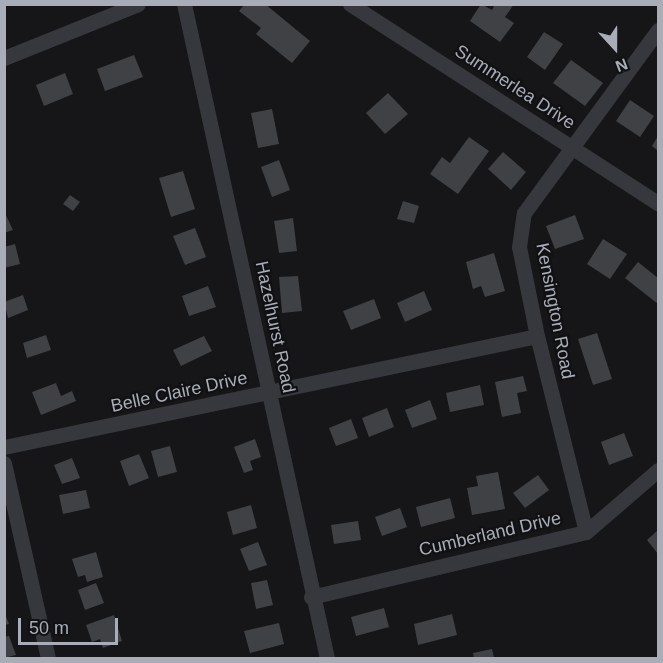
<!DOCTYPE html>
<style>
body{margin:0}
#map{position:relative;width:663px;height:663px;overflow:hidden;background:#161618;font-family:Helvetica,sans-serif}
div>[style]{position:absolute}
.building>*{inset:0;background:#404145}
.street>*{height:15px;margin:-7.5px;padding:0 7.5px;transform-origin:7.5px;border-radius:7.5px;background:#37383d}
span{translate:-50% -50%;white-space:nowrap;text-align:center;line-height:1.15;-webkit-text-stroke:4.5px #111113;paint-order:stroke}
.street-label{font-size:18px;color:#a8adb8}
.frame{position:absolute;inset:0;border:6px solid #a8adb8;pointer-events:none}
.north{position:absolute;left:585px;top:18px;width:60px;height:60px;-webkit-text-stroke:4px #111113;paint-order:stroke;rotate:159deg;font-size:16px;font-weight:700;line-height:24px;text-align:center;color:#a8adb8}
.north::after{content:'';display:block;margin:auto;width:21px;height:27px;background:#a8adb8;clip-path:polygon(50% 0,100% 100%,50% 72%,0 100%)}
.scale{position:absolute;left:18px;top:618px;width:100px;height:27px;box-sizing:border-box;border:3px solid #a8adb8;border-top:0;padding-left:8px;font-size:18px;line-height:21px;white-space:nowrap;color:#a8adb8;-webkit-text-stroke:4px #111113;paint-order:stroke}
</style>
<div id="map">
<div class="building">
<i style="clip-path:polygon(245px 4px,265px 4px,310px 41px,292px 63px,256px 34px,261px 28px,239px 11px)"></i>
<i style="clip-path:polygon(481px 4px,492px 10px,495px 4px,514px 4px,505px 17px,514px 23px,500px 42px,470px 21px)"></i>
<i style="clip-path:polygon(544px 32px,563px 44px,545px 70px,527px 57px)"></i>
<i style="clip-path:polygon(134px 55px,143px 77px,105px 91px,97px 69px)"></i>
<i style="clip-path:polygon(571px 60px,603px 83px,585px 106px,553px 83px)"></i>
<i style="clip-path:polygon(65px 73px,73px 94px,44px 106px,36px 85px)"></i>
<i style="clip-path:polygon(388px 93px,408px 114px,385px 134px,366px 113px)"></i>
<i style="clip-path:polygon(630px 100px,654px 116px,640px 137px,616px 121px)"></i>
<i style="clip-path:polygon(272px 109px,279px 144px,258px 148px,251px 113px)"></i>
<i style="clip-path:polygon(658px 136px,658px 151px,652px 146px)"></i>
<i style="clip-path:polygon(469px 137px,489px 151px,458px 194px,430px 174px,442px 157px,450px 163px)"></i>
<i style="clip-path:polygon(503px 152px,526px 172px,511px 190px,488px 169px)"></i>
<i style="clip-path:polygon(279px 160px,290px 190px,272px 197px,261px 167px)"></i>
<i style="clip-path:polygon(183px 171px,195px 209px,171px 217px,159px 178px)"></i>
<i style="clip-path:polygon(70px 195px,80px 202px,73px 211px,63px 204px)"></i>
<i style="clip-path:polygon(403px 201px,419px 206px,414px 223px,397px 219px)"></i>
<i style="clip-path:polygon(4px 211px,13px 230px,4px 233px)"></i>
<i style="clip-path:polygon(575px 215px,584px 239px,555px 249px,546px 226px)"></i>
<i style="clip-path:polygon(293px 218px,297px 251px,279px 253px,274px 221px)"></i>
<i style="clip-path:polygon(195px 228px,206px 257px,185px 265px,173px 236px)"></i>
<i style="clip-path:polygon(603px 239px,627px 254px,610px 279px,587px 264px)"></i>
<i style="clip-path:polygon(15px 244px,20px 264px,4px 268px,4px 247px)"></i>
<i style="clip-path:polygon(494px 253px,505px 291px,485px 297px,481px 286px,473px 289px,466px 262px)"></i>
<i style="clip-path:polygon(638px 262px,658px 278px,658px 304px,625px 278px)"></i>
<i style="clip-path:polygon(298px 276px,302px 311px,282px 313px,279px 277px)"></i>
<i style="clip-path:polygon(208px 286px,216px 307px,189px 316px,182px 296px)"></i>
<i style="clip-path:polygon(424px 291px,432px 310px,405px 322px,397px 303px)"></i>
<i style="clip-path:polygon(23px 295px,28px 310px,8px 318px,4px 302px)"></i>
<i style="clip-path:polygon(374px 299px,381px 318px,351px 330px,343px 311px)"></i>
<i style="clip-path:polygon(597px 333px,612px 379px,593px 385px,578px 339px)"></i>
<i style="clip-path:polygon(46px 335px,51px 350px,27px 358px,23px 343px)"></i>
<i style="clip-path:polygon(204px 336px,212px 351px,181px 366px,173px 350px)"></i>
<i style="clip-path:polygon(523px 376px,527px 391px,517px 393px,521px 413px,502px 417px,495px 382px)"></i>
<i style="clip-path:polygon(56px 383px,61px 396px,72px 391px,76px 401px,41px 415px,32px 392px)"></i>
<i style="clip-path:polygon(480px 385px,484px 405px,450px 412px,446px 393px)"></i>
<i style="clip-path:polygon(430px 400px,437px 419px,412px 428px,405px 410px)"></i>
<i style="clip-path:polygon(387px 408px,394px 427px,369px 437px,362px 418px)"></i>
<i style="clip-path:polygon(351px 419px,358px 438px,336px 446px,329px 428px)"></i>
<i style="clip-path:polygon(624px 433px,633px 456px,609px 465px,601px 442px)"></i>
<i style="clip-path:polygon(255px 439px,261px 457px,250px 461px,253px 470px,244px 473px,234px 447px)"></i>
<i style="clip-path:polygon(170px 446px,177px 472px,158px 477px,151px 451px)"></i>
<i style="clip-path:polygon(139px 454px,149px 478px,129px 486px,120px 461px)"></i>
<i style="clip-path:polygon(72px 458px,80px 478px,62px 484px,54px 465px)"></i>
<i style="clip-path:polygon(498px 472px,505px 509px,472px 515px,467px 488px,478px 486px,476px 476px)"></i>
<i style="clip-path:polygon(538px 475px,549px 490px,525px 508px,513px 493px)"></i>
<i style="clip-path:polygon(86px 490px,90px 508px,63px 514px,59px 495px)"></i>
<i style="clip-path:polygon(450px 498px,455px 518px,421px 527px,416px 507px)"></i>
<i style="clip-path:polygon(251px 505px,257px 528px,233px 535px,227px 512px)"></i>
<i style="clip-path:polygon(400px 508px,407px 527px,382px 536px,375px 517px)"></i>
<i style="clip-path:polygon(358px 521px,361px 540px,334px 544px,331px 525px)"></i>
<i style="clip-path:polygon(658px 530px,658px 554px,647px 540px)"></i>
<i style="clip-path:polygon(258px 542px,267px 565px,249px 571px,240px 549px)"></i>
<i style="clip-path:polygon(96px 552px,103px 577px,87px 582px,85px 575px,78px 577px,72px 559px)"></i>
<i style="clip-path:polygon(267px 580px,273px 605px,256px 609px,251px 583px)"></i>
<i style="clip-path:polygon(96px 583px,104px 603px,85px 610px,78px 590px)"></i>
<i style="clip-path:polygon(384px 608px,389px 627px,356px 636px,351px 617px)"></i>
<i style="clip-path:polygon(4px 611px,9px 624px,4px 625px)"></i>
<i style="clip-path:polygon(452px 614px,457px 635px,418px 645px,414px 624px)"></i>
<i style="clip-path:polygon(114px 615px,122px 641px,103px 648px,100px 639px,92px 642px,86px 625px)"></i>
<i style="clip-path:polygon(279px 623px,284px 644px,250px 653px,244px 631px)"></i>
<i style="clip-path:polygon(9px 636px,16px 655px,4px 658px,4px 637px)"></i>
<i style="clip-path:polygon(492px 649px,494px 658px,474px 658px,473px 653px)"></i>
</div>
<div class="street">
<i style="left:184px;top:4px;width:669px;rotate:77.67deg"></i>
<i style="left:350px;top:4px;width:367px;rotate:32.9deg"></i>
<i style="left:4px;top:58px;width:144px;rotate:-21.9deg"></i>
<i style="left:4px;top:447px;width:544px;rotate:-11.76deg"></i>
<i style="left:4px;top:463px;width:200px;rotate:77.3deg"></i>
<i style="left:586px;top:532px;width:202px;rotate:-104deg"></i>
<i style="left:537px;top:336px;width:91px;rotate:-101.4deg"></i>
<i style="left:519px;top:247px;width:34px;rotate:-82deg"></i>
<i style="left:524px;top:213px;width:227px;rotate:-53.8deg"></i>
<i style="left:311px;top:597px;width:283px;rotate:-13.3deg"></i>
<i style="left:586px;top:532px;width:95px;rotate:-40.7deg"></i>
</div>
<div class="street-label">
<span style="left:515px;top:87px;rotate:33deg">Summerlea Drive</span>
<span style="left:555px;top:311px;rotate:79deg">Kensington Road</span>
<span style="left:275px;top:327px;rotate:78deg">Hazelhurst Road</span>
<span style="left:179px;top:392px;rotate:-12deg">Belle Claire Drive</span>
<span style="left:490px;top:534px;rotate:-13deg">Cumberland Drive</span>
</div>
<div class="frame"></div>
<div class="north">N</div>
<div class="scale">50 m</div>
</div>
